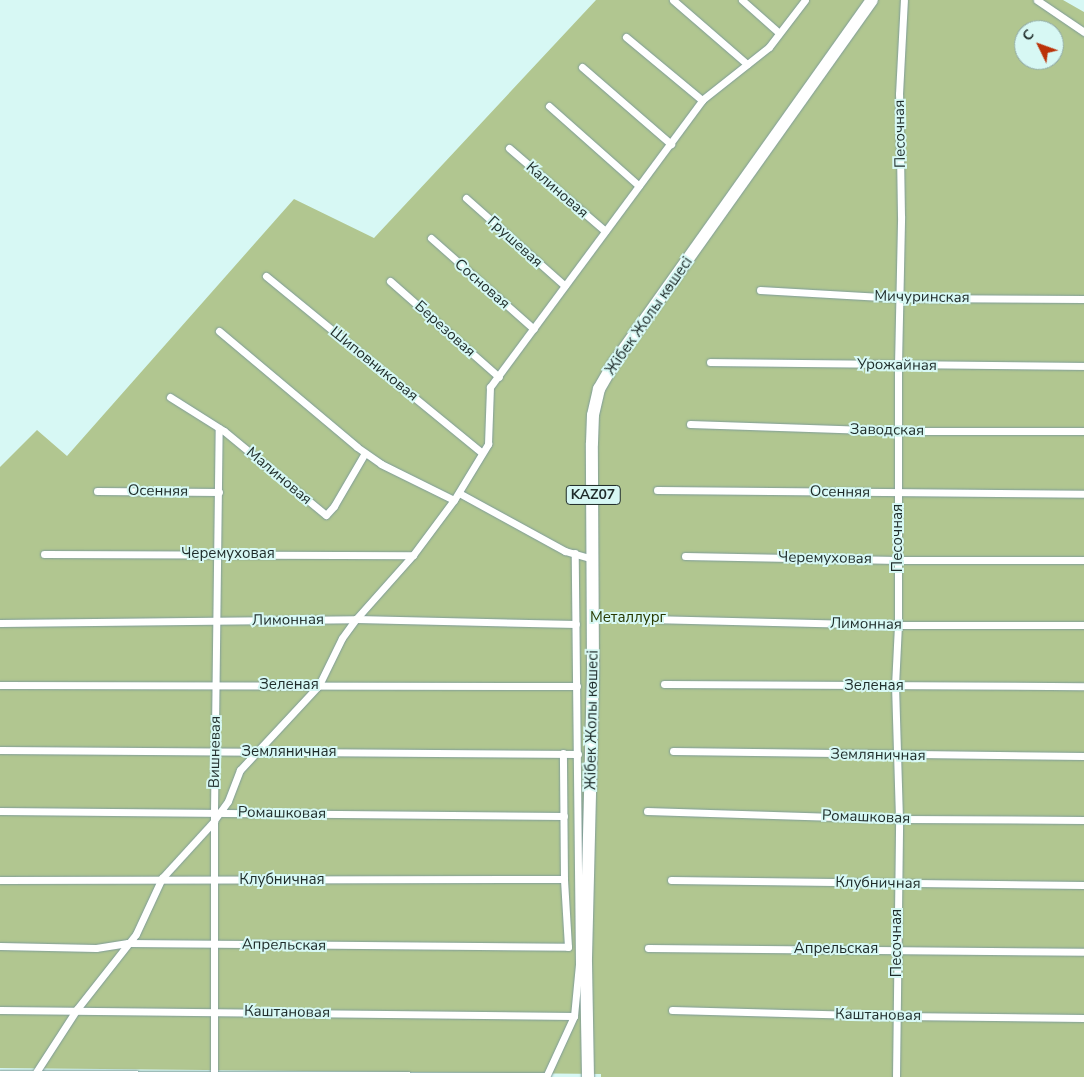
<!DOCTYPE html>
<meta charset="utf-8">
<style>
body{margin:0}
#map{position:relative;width:1084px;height:1077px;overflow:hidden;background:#d7f8f4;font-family:"Nunito Sans",sans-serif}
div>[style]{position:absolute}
.green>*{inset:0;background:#b1c690}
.roads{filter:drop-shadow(0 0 1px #7e9c98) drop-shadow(0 0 1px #7e9c98)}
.street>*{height:7px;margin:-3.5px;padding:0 3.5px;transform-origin:3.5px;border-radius:3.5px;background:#fff}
.highway>*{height:12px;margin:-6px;padding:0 6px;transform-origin:6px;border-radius:6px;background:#fff}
span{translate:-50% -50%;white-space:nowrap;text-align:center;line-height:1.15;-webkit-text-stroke:4px #d7f8f4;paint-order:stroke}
.shield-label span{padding:1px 4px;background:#d7f8f4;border:1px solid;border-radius:4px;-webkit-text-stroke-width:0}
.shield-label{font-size:14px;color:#1e2b29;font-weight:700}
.street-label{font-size:15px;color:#1e2b29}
.park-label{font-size:15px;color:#283900}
.north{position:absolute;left:1014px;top:20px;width:50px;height:50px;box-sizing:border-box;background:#d7f8f4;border:1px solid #8da6a3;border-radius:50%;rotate:312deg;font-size:14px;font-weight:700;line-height:20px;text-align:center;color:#1e2b29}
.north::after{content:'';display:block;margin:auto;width:18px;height:22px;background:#bb3208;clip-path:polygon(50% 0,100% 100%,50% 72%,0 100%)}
</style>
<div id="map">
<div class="green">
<i style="clip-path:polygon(evenodd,596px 0,1063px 0,1084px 12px,1084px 1077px,601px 1077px,601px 1074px,0 1068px,0 467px,37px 430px,67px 456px,294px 199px,374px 238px,596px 0,1024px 30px,1054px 30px,1054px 60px,1024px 60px,1024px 30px)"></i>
</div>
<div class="roads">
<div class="street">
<i style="left:673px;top:0;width:98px;rotate:40.9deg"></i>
<i style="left:742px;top:0;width:48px;rotate:41.6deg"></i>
<i style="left:1037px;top:0;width:57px;rotate:34.2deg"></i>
<i style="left:626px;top:37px;width:99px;rotate:39.7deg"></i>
<i style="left:582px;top:67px;width:118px;rotate:40.9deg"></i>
<i style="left:549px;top:106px;width:120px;rotate:41.6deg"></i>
<i style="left:509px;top:148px;width:127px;rotate:40.8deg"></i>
<i style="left:466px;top:198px;width:132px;rotate:41.6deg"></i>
<i style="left:431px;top:238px;width:137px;rotate:41.5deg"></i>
<i style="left:266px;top:276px;width:279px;rotate:39.3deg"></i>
<i style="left:390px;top:281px;width:145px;rotate:41.4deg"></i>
<i style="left:760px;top:290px;width:139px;rotate:3.3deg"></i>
<i style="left:899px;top:298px;width:185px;rotate:0.3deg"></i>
<i style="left:219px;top:331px;width:180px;rotate:40deg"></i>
<i style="left:357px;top:447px;width:29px;rotate:35deg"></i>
<i style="left:381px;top:464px;width:81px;rotate:26.3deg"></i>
<i style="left:710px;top:362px;width:374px;rotate:0.6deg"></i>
<i style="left:170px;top:397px;width:64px;rotate:32.2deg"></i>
<i style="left:224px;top:431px;width:132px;rotate:39.5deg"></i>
<i style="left:326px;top:515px;width:12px;rotate:-48deg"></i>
<i style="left:334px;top:506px;width:61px;rotate:-59.7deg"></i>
<i style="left:690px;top:424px;width:208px;rotate:1.9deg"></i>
<i style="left:898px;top:431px;width:186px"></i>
<i style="left:657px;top:490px;width:427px;rotate:0.5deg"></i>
<i style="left:97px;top:491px;width:122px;rotate:0.5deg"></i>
<i style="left:459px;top:493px;width:121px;rotate:28.7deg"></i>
<i style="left:565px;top:551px;width:29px;rotate:16deg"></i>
<i style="left:44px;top:554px;width:369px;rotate:0.2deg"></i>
<i style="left:685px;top:556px;width:213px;rotate:1.1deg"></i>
<i style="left:898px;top:560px;width:186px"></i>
<i style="left:649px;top:619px;width:249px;rotate:1.4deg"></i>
<i style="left:898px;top:625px;width:186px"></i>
<i style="left:0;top:623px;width:356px;rotate:-0.6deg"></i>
<i style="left:356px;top:619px;width:220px;rotate:1.3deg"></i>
<i style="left:664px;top:684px;width:420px;rotate:0.3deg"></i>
<i style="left:0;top:685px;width:577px;rotate:0.1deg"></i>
<i style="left:0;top:750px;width:578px;rotate:0.4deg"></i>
<i style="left:673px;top:751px;width:411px;rotate:0.7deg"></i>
<i style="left:0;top:811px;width:564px;rotate:0.51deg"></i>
<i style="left:647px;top:811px;width:252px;rotate:1.8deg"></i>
<i style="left:899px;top:819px;width:185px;rotate:0.3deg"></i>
<i style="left:215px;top:819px;width:22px;rotate:-54deg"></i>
<i style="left:228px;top:801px;width:33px;rotate:-69deg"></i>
<i style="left:240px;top:770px;width:116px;rotate:-47.1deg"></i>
<i style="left:319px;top:685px;width:52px;rotate:-63.9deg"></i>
<i style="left:342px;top:638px;width:24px;rotate:-54deg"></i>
<i style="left:356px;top:619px;width:86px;rotate:-48.3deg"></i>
<i style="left:413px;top:555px;width:69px;rotate:-53.3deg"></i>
<i style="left:454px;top:500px;width:66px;rotate:-58.7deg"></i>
<i style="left:488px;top:444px;width:57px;rotate:-88deg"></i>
<i style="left:490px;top:387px;width:357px;rotate:-53.5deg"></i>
<i style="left:702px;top:100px;width:85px;rotate:-38.3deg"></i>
<i style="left:769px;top:47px;width:59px;rotate:-52.5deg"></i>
<i style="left:0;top:880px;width:564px;rotate:-0.1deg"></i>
<i style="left:671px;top:880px;width:413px;rotate:0.7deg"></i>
<i style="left:0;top:946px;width:96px;rotate:1.2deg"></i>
<i style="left:96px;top:948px;width:32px;rotate:-9deg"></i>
<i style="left:128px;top:943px;width:440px;rotate:0.5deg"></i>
<i style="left:568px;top:947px;width:68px;rotate:-93.4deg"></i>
<i style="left:564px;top:879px;width:126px;rotate:-90.5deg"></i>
<i style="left:648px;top:948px;width:436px;rotate:0.5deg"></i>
<i style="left:0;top:1010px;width:574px;rotate:0.6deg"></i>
<i style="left:672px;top:1010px;width:225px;rotate:1.5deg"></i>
<i style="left:897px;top:1016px;width:187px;rotate:0.6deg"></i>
<i style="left:0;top:1074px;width:546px;rotate:0.21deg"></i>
<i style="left:33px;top:1077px;width:81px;rotate:-57.1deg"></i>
<i style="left:77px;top:1009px;width:95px;rotate:-51.8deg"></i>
<i style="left:136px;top:934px;width:62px;rotate:-65.1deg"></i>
<i style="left:162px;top:878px;width:77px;rotate:-47.6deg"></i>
<i style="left:214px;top:1077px;width:265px;rotate:-90deg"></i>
<i style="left:214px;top:812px;width:384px;rotate:-89.3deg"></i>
<i style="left:546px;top:1077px;width:67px;rotate:-65.3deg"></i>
<i style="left:574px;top:1016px;width:52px;rotate:-84.5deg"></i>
<i style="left:579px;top:964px;width:411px;rotate:-90.6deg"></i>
<i style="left:896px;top:1077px;width:258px;rotate:-89.3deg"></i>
<i style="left:899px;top:819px;width:133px;rotate:-91.7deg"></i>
<i style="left:895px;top:686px;width:61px;rotate:-87.2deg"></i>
<i style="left:898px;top:625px;width:260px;rotate:-90deg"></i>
<i style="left:898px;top:365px;width:149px;rotate:-88.8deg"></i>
<i style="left:901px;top:216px;width:122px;rotate:-90.9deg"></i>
<i style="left:899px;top:94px;width:94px;rotate:-87deg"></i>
</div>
<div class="highway">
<i style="left:588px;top:1077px;width:119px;rotate:-91deg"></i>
<i style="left:586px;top:958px;width:291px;rotate:-88.6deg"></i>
<i style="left:593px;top:667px;width:224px;rotate:-90.3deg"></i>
<i style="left:592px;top:443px;width:28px;rotate:-88deg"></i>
<i style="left:593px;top:415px;width:27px;rotate:-77deg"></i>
<i style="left:599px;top:389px;width:30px;rotate:-60deg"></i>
<i style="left:614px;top:363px;width:445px;rotate:-54.6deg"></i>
</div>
</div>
<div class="shield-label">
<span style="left:593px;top:495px">KAZ07</span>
</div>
<div class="street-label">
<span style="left:900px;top:134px;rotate:-91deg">Песочная</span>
<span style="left:557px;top:190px;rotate:41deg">Калиновая</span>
<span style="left:515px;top:242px;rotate:42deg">Грушевая</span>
<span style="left:482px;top:284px;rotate:41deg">Сосновая</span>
<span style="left:922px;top:297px;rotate:1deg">Мичуринская</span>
<span style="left:649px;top:316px;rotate:-55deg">Жібек Жолы көшесі</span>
<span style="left:445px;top:329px;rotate:42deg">Березовая</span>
<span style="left:374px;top:364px;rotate:39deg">Шиповниковая</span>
<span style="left:897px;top:365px;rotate:1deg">Урожайная</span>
<span style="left:887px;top:430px;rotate:1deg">Заводская</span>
<span style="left:279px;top:476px;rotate:40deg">Малиновая</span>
<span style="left:158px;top:491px;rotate:1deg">Осенняя</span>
<span style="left:840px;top:492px;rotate:1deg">Осенняя</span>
<span style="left:898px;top:538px;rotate:-90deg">Песочная</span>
<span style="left:228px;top:554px">Черемуховая</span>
<span style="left:825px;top:558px;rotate:1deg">Черемуховая</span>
<span style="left:288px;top:620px;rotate:-1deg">Лимонная</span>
<span style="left:866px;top:624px;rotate:1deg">Лимонная</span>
<span style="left:289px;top:685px">Зеленая</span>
<span style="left:874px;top:686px">Зеленая</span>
<span style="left:592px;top:720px;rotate:-89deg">Жібек Жолы көшесі</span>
<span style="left:215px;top:752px;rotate:-89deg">Вишневая</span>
<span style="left:289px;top:752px">Земляничная</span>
<span style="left:878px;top:755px;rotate:1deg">Земляничная</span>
<span style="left:282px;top:813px;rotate:1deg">Ромашковая</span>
<span style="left:866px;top:817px;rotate:2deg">Ромашковая</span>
<span style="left:282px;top:880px">Клубничная</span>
<span style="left:878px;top:883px;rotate:1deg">Клубничная</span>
<span style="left:897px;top:943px;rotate:-90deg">Песочная</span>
<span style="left:284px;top:945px;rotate:1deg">Апрельская</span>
<span style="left:836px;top:949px">Апрельская</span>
<span style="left:287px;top:1012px;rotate:1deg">Каштановая</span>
<span style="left:878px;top:1015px;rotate:1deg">Каштановая</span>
</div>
<div class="park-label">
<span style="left:628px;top:618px">Металлург</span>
</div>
<div class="north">С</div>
</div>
